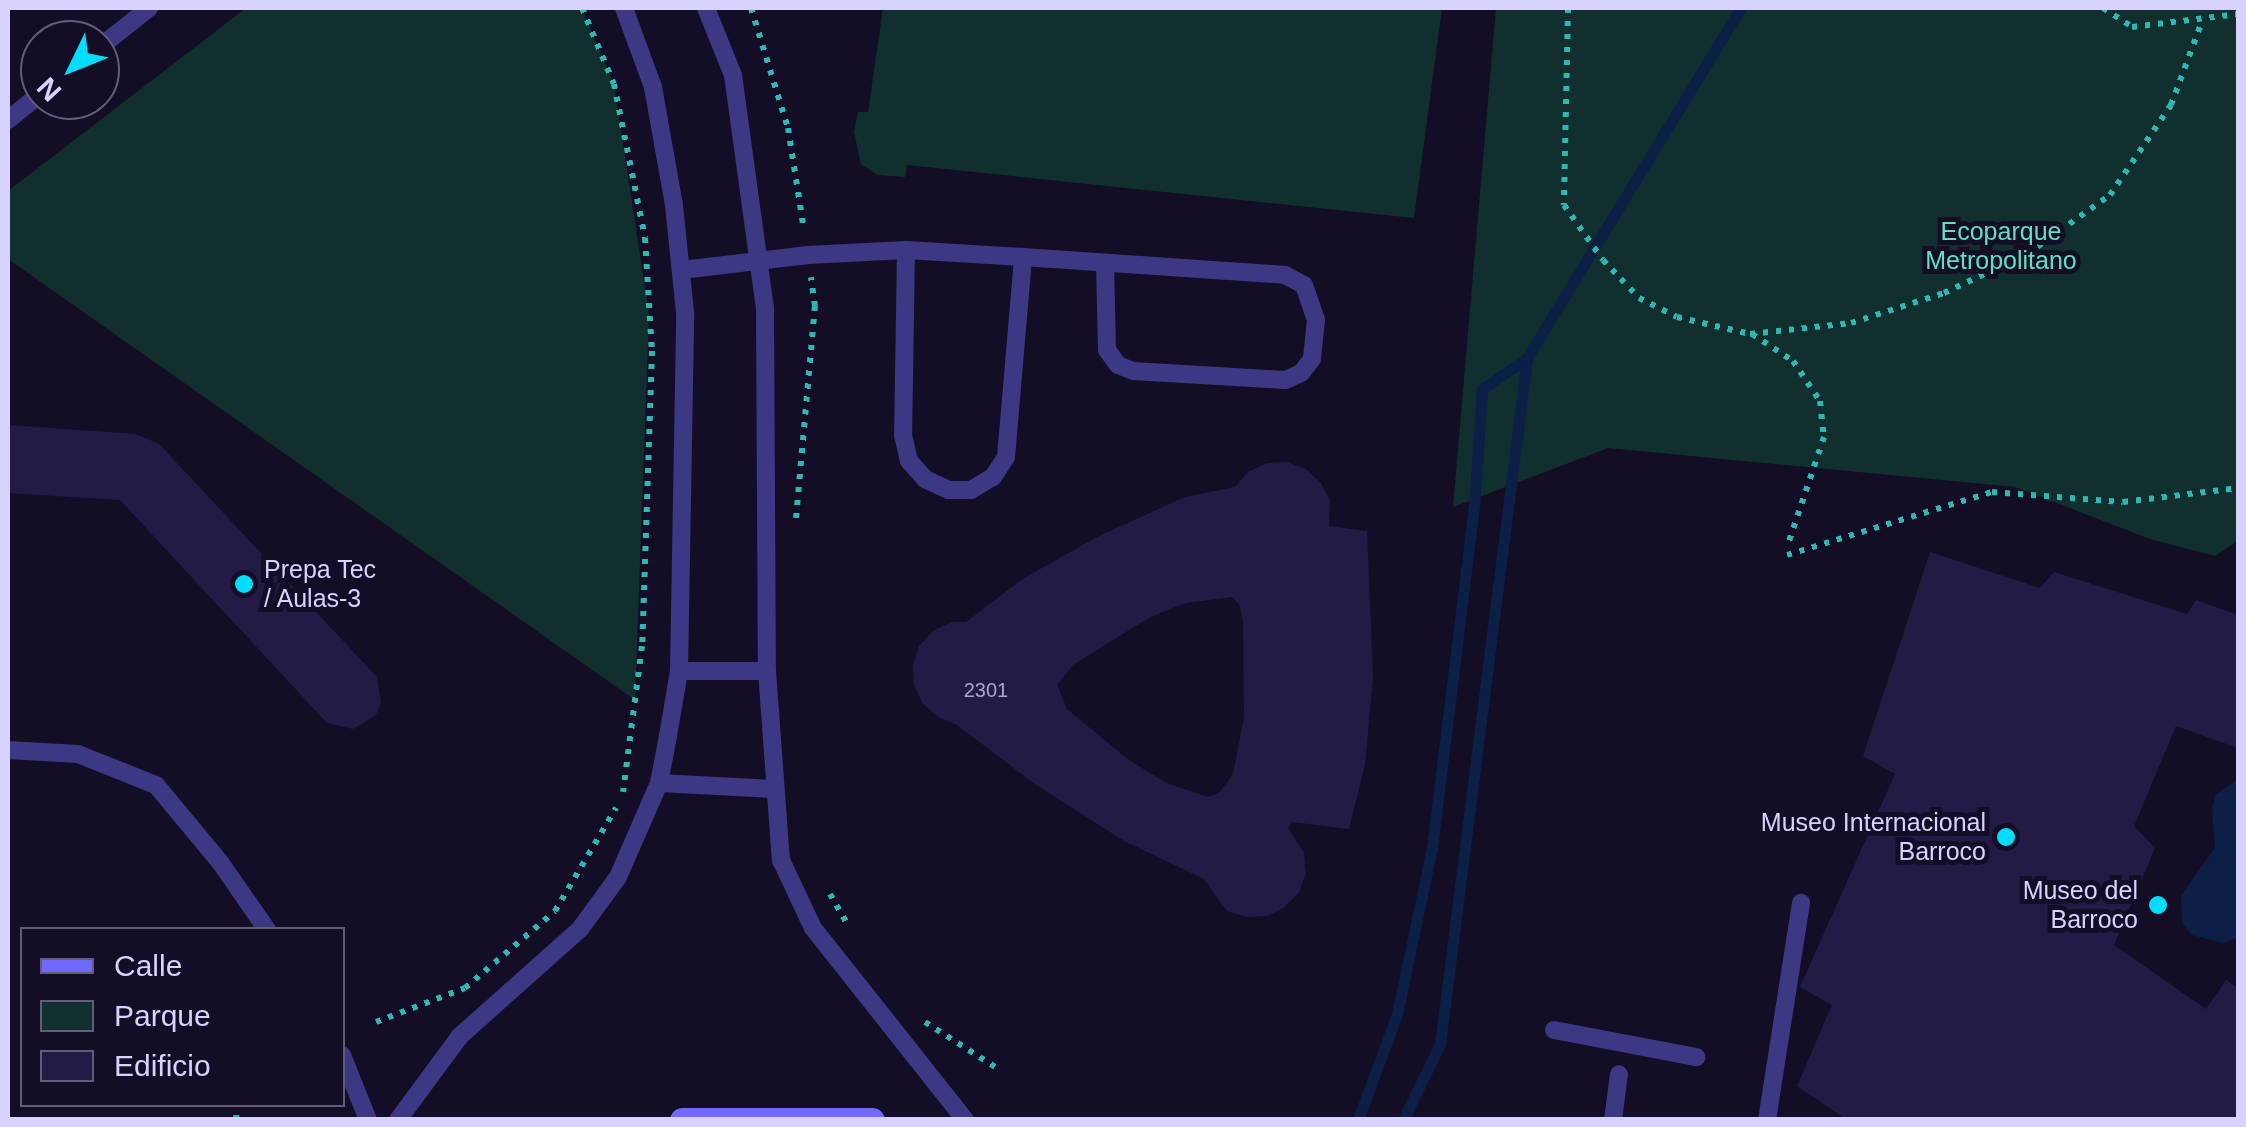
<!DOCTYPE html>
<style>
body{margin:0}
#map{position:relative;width:2246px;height:1127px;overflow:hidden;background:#130e25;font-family:Helvetica,sans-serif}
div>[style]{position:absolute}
.green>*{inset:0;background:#112f2f}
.water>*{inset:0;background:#0b1f47}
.stream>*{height:11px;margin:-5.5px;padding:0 5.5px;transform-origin:5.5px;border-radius:5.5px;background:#0b1f47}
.building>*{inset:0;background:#241a46}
.path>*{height:6px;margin-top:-3px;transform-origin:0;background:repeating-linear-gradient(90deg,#2db8b3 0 5px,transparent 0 13px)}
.service>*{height:18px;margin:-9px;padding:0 9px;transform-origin:9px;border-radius:9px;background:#3d3884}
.secondary>*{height:25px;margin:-12.5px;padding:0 12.5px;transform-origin:12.5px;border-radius:12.5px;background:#7169ff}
.dots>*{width:28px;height:28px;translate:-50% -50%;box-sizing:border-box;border:5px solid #130e25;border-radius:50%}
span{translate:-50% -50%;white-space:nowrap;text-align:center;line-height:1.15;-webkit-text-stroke:10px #130e25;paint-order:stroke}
.number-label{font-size:20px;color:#aba4d1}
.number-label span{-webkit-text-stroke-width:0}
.park-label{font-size:25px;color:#5ce1c4}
.poi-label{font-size:25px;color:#d8d2ff}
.left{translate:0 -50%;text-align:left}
.right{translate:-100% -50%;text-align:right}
.frame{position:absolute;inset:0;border:10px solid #d8d2ff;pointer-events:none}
.legend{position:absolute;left:20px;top:927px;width:325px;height:180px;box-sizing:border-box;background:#130e25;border:2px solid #625c7c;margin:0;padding:12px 18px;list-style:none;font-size:30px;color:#d8d2ff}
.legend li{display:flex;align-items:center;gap:20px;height:50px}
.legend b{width:50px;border:2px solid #625c7c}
.north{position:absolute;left:20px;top:20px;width:100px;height:100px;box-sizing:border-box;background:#130e25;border:2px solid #625c7c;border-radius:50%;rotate:227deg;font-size:28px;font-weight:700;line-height:40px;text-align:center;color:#d8d2ff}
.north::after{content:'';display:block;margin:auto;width:35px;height:45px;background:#00ddfd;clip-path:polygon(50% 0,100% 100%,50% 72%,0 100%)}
</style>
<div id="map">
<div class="green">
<i style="clip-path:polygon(246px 8px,582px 8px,614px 84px,649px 314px,635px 700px,8px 259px,8px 191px)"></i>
<i style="clip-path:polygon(883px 8px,1442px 8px,1414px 218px,907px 165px,905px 177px,878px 175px,861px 164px,854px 132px,858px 112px,868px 112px)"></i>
<i style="clip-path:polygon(1496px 8px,2238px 8px,2238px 541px,2215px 556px,2150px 539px,2015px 487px,1608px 448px,1453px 507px)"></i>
</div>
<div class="water">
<i style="clip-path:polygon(2238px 779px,2238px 938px,2222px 943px,2192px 935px,2182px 923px,2181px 896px,2215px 847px,2212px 810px,2215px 795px)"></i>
</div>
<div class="stream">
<i style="left:1358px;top:1120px;width:113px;rotate:-69.8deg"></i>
<i style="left:1397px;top:1014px;width:170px;rotate:-78.1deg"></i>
<i style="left:1432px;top:848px;width:344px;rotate:-83deg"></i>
<i style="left:1474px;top:507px;width:118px;rotate:-86.1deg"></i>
<i style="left:1482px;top:389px;width:55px;rotate:-34.6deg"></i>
<i style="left:1403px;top:1120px;width:85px;rotate:-64deg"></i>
<i style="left:1440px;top:1044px;width:691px;rotate:-82.77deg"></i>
<i style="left:1527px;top:358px;width:410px;rotate:-58.6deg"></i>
</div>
<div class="building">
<i style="clip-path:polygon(8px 425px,136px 434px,159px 444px,377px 677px,381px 703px,376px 715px,353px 729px,327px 723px,120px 500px,8px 493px)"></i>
<i style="clip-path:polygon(evenodd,1287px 462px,1306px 469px,1321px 483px,1330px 501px,1329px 526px,1367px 531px,1373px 678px,1365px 765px,1349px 829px,1292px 822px,1288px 828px,1304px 853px,1306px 873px,1299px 892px,1285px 907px,1267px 916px,1247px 917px,1227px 911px,1204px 879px,1124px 841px,1035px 784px,957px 725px,938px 717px,923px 704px,914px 685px,913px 665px,919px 646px,933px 631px,951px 622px,966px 622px,1024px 578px,1097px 537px,1185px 497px,1235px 487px,1248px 472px,1267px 463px,1287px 462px,1232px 597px,1239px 604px,1243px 621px,1244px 717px,1233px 774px,1219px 793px,1208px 797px,1166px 783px,1126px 758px,1067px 709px,1057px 685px,1073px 665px,1150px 617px,1186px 603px,1232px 597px)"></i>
<i style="clip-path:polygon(1930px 552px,2040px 588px,2054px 572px,2187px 614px,2196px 600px,2238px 615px,2238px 748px,2176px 726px,2134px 826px,2155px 848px,2114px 945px,2206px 1009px,2226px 980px,2238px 988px,2238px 1120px,1847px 1120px,1797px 1086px,1832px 1005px,1800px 987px,1895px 774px,1863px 756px)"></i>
</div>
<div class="path">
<i style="left:582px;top:8px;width:82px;rotate:67.2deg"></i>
<i style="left:614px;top:84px;width:157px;rotate:78.6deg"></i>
<i style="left:645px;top:238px;width:113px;rotate:86.5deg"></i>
<i style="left:652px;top:351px;width:295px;rotate:91.9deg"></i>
<i style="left:642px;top:646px;width:147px;rotate:97.4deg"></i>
<i style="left:751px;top:8px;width:126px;rotate:72.9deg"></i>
<i style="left:788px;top:128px;width:103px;rotate:81.1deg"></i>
<i style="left:1568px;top:8px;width:197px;rotate:91.2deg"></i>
<i style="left:1564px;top:205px;width:67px;rotate:54.7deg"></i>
<i style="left:1603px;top:260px;width:52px;rotate:46.5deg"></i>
<i style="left:1639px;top:298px;width:42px;rotate:26.6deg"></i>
<i style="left:1677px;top:317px;width:75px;rotate:13.1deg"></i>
<i style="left:1750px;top:334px;width:102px;rotate:-6.2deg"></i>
<i style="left:1851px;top:323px;width:98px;rotate:-17.9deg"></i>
<i style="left:1944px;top:293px;width:92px;rotate:-25.2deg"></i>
<i style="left:2027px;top:254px;width:102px;rotate:-35.4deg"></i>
<i style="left:2110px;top:195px;width:109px;rotate:-55.9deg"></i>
<i style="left:2171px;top:105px;width:90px;rotate:-69.7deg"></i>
<i style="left:2103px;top:8px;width:35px;rotate:33deg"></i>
<i style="left:2132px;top:27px;width:107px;rotate:-7deg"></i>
<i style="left:1752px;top:334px;width:49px;rotate:33.4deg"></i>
<i style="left:1793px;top:361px;width:48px;rotate:56deg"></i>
<i style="left:1820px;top:401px;width:36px;rotate:84deg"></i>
<i style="left:1824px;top:437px;width:110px;rotate:108.6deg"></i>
<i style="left:796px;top:518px;width:213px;rotate:-84.9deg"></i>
<i style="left:815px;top:306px;width:29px;rotate:-98deg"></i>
<i style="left:1787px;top:555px;width:214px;rotate:-17.1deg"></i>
<i style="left:1992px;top:492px;width:131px;rotate:4.4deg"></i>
<i style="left:2123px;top:502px;width:116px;rotate:-6.9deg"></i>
<i style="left:830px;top:894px;width:32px;rotate:60deg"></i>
<i style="left:376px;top:1022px;width:95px;rotate:-20.9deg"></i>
<i style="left:465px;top:988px;width:118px;rotate:-40.5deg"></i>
<i style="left:555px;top:911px;width:120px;rotate:-59.4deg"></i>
<i style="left:925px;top:1022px;width:83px;rotate:32.7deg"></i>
<i style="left:236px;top:1120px;width:16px;rotate:-86deg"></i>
</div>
<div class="service">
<i style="left:706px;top:8px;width:72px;rotate:68.1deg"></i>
<i style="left:733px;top:75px;width:235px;rotate:82.2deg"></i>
<i style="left:765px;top:308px;width:363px;rotate:89.7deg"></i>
<i style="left:767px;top:671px;width:190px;rotate:85.8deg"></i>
<i style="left:781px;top:860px;width:75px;rotate:64.8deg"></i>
<i style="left:813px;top:928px;width:245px;rotate:51.6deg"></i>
<i style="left:100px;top:47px;width:63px;rotate:-38.5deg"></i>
<i style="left:8px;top:120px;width:41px;rotate:-39.1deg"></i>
<i style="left:906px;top:250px;width:185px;rotate:90.9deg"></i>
<i style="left:903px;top:435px;width:27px;rotate:77deg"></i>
<i style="left:909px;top:461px;width:24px;rotate:48deg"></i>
<i style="left:925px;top:479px;width:26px;rotate:25deg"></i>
<i style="left:949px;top:490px;width:22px"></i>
<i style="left:971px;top:490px;width:26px;rotate:-31deg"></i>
<i style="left:993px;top:477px;width:24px;rotate:-57deg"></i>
<i style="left:1006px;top:457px;width:201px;rotate:-85.1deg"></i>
<i style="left:682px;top:270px;width:127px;rotate:-6.8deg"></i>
<i style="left:808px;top:255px;width:98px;rotate:-2.9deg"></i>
<i style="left:906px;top:250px;width:117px;rotate:3.4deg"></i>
<i style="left:1023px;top:257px;width:263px;rotate:3.9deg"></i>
<i style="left:1285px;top:275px;width:21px;rotate:28deg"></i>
<i style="left:1304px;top:285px;width:37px;rotate:71deg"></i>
<i style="left:1316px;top:320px;width:39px;rotate:96deg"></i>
<i style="left:1312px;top:359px;width:18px;rotate:128deg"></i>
<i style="left:1301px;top:373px;width:17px;rotate:156deg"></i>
<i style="left:1285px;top:380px;width:152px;rotate:-176.6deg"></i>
<i style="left:1133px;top:371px;width:16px;rotate:-158deg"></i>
<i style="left:1118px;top:365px;width:19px;rotate:-126deg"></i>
<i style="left:1107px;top:350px;width:87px;rotate:-91.3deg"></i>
<i style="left:679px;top:671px;width:88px"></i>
<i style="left:8px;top:750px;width:70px;rotate:3.3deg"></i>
<i style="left:78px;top:754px;width:84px;rotate:21.7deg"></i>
<i style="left:156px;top:785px;width:100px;rotate:50.3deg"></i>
<i style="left:220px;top:862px;width:83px;rotate:55.3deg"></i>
<i style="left:659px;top:783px;width:116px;rotate:3deg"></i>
<i style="left:1554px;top:1030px;width:145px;rotate:10.8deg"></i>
<i style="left:342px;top:1055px;width:70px;rotate:68.2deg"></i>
<i style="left:398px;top:1120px;width:104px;rotate:-53.6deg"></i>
<i style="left:460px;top:1036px;width:161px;rotate:-41.7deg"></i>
<i style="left:580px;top:929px;width:64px;rotate:-53.8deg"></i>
<i style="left:618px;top:877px;width:103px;rotate:-66.4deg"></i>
<i style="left:659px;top:783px;width:48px;rotate:-79.2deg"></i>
<i style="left:668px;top:736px;width:66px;rotate:-80.4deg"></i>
<i style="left:679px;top:671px;width:359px;rotate:-89deg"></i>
<i style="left:685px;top:312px;width:108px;rotate:-95.9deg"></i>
<i style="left:674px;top:205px;width:120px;rotate:-100.1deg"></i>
<i style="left:653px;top:87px;width:84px;rotate:-110.2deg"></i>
<i style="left:1613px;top:1120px;width:46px;rotate:-82.6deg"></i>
<i style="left:1767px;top:1120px;width:220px;rotate:-81.1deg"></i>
</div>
<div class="secondary">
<i style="left:682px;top:1120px;width:190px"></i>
</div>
<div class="dots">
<i style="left:244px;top:584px;background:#00ddfd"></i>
<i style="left:2006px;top:837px;background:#00ddfd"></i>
<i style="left:2158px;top:905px;background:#00ddfd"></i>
</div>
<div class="number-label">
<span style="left:986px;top:690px">2301</span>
</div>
<div class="park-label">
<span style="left:2001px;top:246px">Ecoparque<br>Metropolitano</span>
</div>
<div class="poi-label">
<span class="left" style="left:264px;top:584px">Prepa Tec<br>/ Aulas-3</span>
<span class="right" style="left:1986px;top:837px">Museo Internacional<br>Barroco</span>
<span class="right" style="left:2138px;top:905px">Museo del<br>Barroco</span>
</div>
<div class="frame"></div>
<ul class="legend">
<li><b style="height:12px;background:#7169ff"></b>Calle</li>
<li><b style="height:28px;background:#112f2f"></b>Parque</li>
<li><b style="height:28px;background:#241a46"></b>Edificio</li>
</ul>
<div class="north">N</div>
</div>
